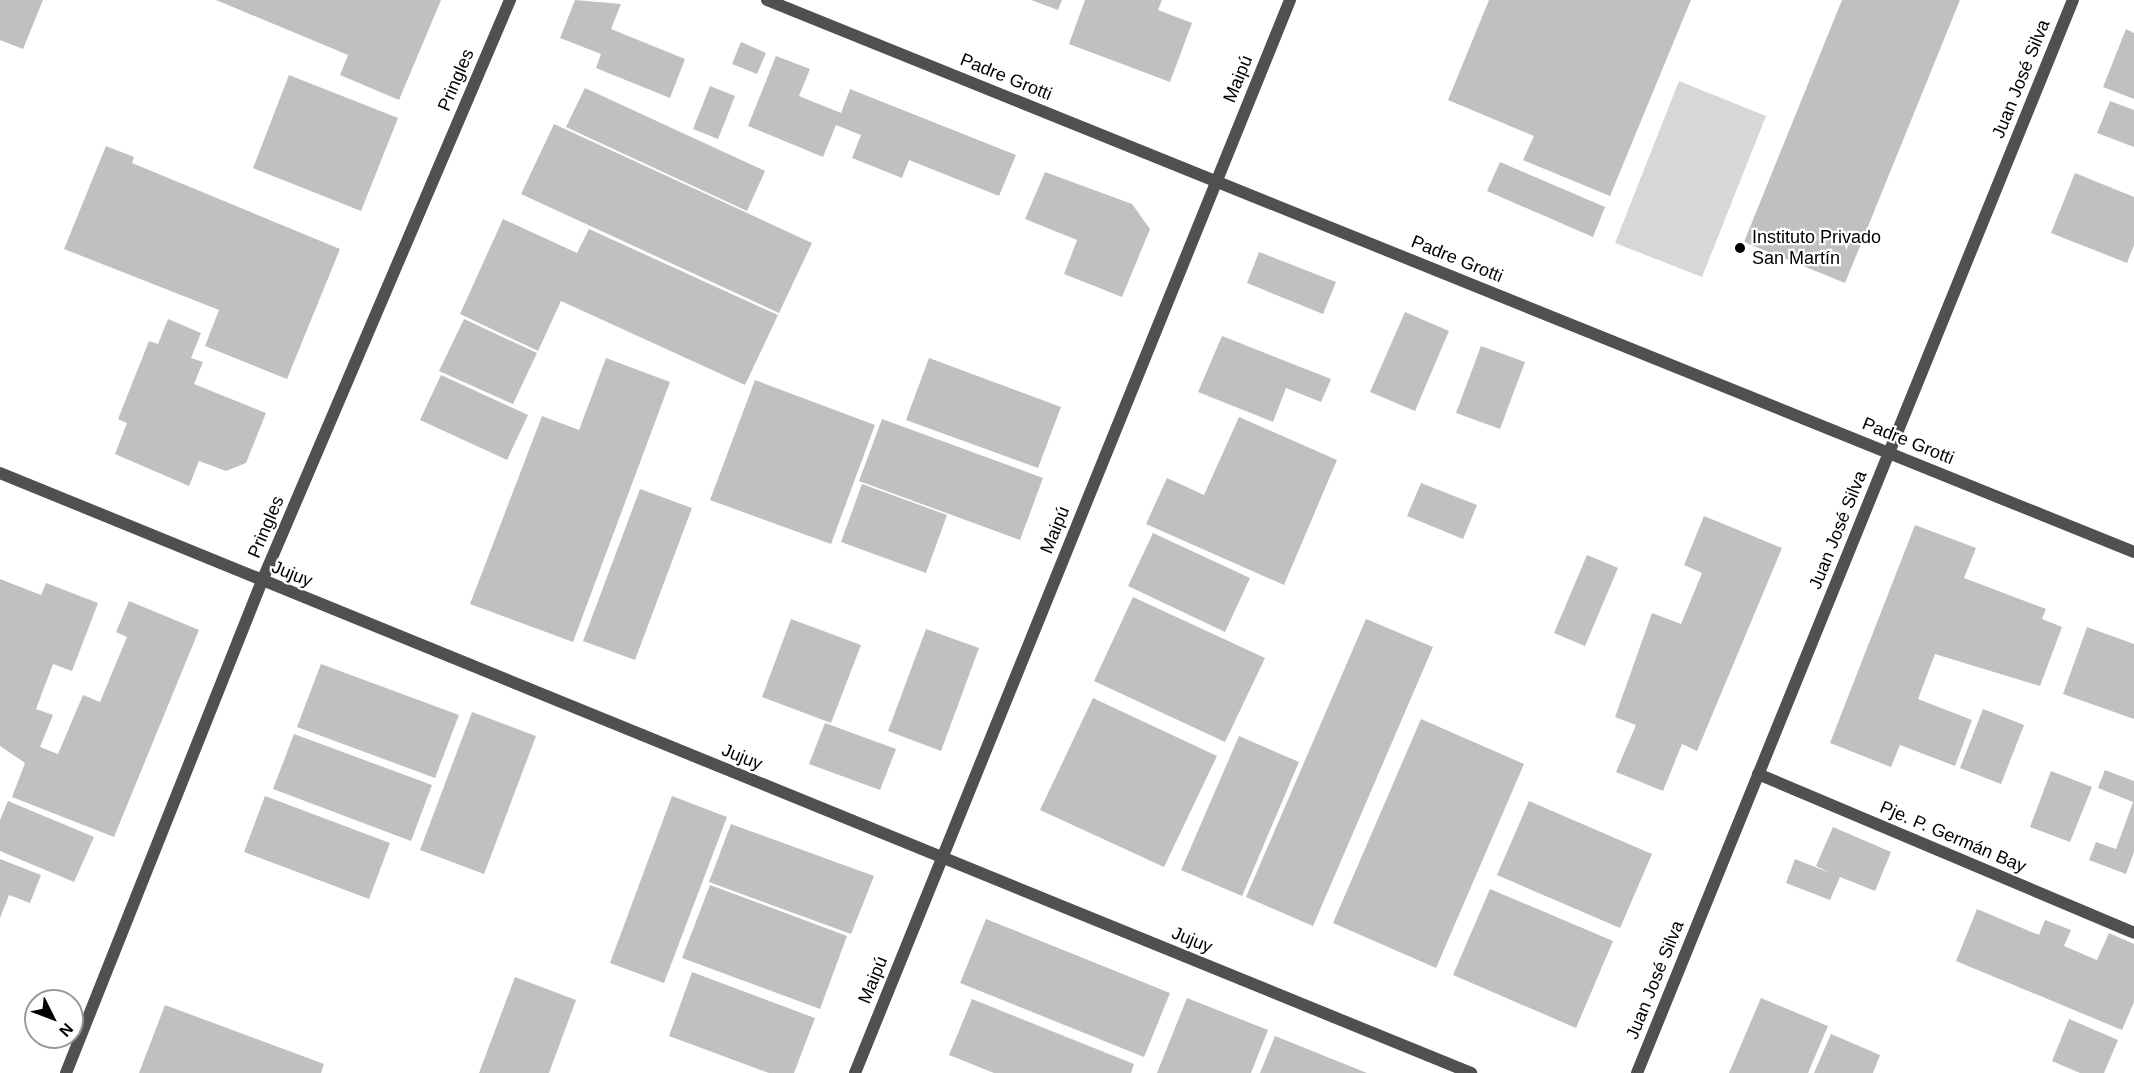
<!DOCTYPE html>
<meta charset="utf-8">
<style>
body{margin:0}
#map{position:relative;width:2134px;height:1073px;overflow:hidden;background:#fff;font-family:Arial,sans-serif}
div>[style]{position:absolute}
.green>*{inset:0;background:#d7d7d7}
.building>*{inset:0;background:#c0c0c0}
.service>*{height:12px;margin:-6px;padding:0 6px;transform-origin:6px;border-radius:6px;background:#505050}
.minor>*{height:12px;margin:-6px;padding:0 6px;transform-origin:6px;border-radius:6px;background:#505050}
.dots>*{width:16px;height:16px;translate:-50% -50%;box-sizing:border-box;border:3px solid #fff;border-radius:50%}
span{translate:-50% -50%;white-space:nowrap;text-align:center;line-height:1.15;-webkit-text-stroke:4.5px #fff;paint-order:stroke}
.street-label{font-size:18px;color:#000}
.poi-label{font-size:18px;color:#000}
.left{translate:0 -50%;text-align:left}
.north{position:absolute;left:24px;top:989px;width:60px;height:60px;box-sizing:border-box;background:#fff;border:2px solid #999;border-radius:50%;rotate:132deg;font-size:16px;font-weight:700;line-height:24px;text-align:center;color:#000}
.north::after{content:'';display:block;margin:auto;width:21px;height:27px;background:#000;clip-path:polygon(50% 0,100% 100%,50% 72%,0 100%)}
</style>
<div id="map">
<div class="green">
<i style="clip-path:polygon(1679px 81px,1766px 116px,1702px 277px,1615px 243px)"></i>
</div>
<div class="building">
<i style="clip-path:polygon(0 0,43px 0,23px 49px,0 40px)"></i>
<i style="clip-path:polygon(216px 0,441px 0,399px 100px,340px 75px,348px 55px)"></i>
<i style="clip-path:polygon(575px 0,621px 4px,611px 29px,685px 59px,670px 98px,596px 68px,601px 54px,560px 38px)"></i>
<i style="clip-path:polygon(1031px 0,1062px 0,1058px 10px)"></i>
<i style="clip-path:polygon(1085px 0,1162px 0,1158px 10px,1192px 23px,1170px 82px,1069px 44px)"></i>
<i style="clip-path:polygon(1489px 0,1691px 0,1610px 196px,1523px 160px,1534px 136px,1448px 100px)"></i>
<i style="clip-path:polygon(1842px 0,1960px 0,1845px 283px,1744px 242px)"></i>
<i style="clip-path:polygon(2126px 29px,2134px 33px,2134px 99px,2103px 87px)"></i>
<i style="clip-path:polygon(741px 42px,766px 53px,757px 74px,732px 64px)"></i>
<i style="clip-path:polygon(776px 56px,810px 69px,799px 96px,841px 113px,850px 89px,1016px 155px,999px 196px,909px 160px,902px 178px,852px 158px,861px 135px,836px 125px,823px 157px,748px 126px)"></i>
<i style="clip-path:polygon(289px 75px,398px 118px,361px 211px,253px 168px)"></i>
<i style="clip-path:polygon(710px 86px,735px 96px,718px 139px,693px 129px)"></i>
<i style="clip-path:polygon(585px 88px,765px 171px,747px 211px,566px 127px)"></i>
<i style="clip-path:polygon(2110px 101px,2134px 110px,2134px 147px,2097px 133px)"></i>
<i style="clip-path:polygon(554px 124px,812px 243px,779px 313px,521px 194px)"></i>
<i style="clip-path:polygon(106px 146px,134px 157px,132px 163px,340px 249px,287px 379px,205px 346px,219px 310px,64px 249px)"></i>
<i style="clip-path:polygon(1500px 162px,1605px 207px,1593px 237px,1487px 191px)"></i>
<i style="clip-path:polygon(1045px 172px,1132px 204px,1150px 229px,1122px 297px,1064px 274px,1077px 240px,1025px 219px)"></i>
<i style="clip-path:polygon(2075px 173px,2134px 197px,2134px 245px,2127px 263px,2051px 233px)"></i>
<i style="clip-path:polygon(503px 219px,577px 253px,589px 229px,778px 315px,745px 385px,561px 301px,538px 351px,460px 314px)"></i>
<i style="clip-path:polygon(1259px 252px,1336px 282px,1323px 314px,1247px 283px)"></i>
<i style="clip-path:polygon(1405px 312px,1449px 331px,1415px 411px,1370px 392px)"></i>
<i style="clip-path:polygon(168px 319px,201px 333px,191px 358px,203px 362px,194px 384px,266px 413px,246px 463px,226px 471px,199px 461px,189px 486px,115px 454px,127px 423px,118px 419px,149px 341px,158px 344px)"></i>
<i style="clip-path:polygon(464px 319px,537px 353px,513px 404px,439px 371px)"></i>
<i style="clip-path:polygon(1222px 336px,1331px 379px,1321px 402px,1286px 388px,1273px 422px,1198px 392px)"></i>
<i style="clip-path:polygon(1481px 346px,1525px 362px,1500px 429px,1456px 413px)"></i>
<i style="clip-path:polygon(606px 358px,670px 382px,573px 642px,470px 604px,542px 416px,579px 430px)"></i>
<i style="clip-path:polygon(929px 358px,1061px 407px,1038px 468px,906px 420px)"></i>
<i style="clip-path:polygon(441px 375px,528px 415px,507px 460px,420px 420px)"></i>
<i style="clip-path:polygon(755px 380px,875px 425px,831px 544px,710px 500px)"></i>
<i style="clip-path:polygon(1239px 417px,1337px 460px,1284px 585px,1146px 524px,1167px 478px,1204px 495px)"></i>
<i style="clip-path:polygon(882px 419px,1043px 478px,1020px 540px,859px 481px)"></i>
<i style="clip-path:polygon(1421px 483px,1477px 505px,1463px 539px,1407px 516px)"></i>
<i style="clip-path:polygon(862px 484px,947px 515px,926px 573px,841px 542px)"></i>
<i style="clip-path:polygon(640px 489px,692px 508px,635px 660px,583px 641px)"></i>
<i style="clip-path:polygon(1704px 516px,1782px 548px,1697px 751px,1682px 744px,1663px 791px,1616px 772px,1636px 725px,1615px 717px,1652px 613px,1681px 624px,1702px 573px,1684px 565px)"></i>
<i style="clip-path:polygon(1915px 525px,1976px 548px,1964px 578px,2046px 609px,2042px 619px,2062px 627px,2040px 686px,1935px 654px,1918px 699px,1972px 720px,1955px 766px,1900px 745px,1891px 767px,1830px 743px)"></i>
<i style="clip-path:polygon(1153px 533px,1250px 578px,1225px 632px,1128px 586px)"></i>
<i style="clip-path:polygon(1587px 555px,1618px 568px,1585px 646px,1554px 633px)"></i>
<i style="clip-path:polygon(0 579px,41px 595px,46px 583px,98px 603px,72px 671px,53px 664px,36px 709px,53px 715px,40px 747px,58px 754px,83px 695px,100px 702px,127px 637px,116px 632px,129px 601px,199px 630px,114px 837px,12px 797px,25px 763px,0 746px)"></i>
<i style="clip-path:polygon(1133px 597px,1265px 658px,1225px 742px,1094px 681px)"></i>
<i style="clip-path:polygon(791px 619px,861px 645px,831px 723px,762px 697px)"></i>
<i style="clip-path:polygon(1366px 619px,1433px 647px,1313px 926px,1246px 897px)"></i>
<i style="clip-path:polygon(2087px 627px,2134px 644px,2134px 719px,2063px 694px)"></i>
<i style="clip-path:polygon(926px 629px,979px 648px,941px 751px,888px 731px)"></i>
<i style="clip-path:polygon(321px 664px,459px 715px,435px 778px,297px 727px)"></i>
<i style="clip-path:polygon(1093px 698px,1217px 756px,1164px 867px,1040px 810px)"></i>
<i style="clip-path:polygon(1983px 709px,2024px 725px,2001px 784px,1960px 768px)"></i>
<i style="clip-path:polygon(472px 712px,536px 736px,484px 874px,420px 850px)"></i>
<i style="clip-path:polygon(1421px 719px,1524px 764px,1436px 968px,1333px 923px)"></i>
<i style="clip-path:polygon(825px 723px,896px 749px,880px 790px,809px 764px)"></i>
<i style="clip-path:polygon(294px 734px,432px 785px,411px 841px,273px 789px)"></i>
<i style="clip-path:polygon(1239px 736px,1299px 762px,1242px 896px,1181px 870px)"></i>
<i style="clip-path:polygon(2105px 770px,2134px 781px,2134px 852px,2126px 874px,2089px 860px,2096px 842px,2116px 849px,2133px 802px,2098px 788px)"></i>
<i style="clip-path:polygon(2051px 771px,2092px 787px,2070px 842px,2030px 827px)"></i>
<i style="clip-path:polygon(265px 796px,390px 843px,369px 899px,244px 852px)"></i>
<i style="clip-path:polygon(672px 796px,727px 817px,664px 983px,610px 963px)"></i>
<i style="clip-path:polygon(8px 801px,94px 837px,74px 882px,0 851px,0 820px)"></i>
<i style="clip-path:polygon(1529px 801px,1652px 854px,1620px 928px,1497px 875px)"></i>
<i style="clip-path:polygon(731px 824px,874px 876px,851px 934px,709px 882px)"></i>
<i style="clip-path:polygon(1833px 827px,1891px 852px,1875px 891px,1840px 877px,1830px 900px,1786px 883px,1795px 859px,1830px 873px,1816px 866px)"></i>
<i style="clip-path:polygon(0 859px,41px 875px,30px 903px,9px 895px,0 918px)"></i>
<i style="clip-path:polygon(710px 885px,847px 936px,820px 1009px,682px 958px)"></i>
<i style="clip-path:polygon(1490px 889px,1613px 941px,1576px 1028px,1453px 975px)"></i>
<i style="clip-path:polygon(1977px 909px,2039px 935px,2045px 920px,2071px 930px,2064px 946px,2097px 960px,2109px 933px,2134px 944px,2134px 1002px,2122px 1030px,1956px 961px)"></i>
<i style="clip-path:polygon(986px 919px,1170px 993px,1144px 1057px,960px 983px)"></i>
<i style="clip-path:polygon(692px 972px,815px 1018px,794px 1073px,769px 1073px,669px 1036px)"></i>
<i style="clip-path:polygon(515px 977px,576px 1000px,549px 1073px,479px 1073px)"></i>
<i style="clip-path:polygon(1187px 998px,1268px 1030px,1251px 1073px,1157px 1073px)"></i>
<i style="clip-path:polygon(1761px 998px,1828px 1026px,1808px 1073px,1729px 1073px)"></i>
<i style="clip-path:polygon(972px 999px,1134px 1064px,1131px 1073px,994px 1073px,949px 1055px)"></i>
<i style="clip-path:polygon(165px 1005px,324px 1064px,321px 1073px,139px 1073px)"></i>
<i style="clip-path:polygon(2069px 1019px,2118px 1040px,2104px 1073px,2080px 1073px,2052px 1061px)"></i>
<i style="clip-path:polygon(1831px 1034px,1880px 1055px,1873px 1073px,1814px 1073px)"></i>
<i style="clip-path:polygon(1275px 1036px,1367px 1073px,1260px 1073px)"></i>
</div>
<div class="service">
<i style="left:1758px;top:774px;width:408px;rotate:22.9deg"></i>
</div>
<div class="minor">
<i style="left:767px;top:0;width:1474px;rotate:21.99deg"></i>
<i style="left:0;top:473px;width:1589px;rotate:22.19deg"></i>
<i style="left:66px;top:1073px;width:530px;rotate:-68.28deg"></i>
<i style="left:262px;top:581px;width:632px;rotate:-66.88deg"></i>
<i style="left:855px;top:1073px;width:1158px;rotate:-67.93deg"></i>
<i style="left:1637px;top:1073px;width:1158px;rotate:-67.89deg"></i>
</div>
<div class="dots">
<i style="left:1740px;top:248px;background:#000"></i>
</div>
<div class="street-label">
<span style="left:1006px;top:77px;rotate:22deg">Padre Grotti</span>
<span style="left:1238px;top:79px;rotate:-68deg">Maipú</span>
<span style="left:2021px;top:79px;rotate:-68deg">Juan José Silva</span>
<span style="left:456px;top:80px;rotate:-67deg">Pringles</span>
<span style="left:1457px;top:259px;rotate:22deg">Padre Grotti</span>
<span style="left:1908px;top:441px;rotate:22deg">Padre Grotti</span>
<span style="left:266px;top:527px;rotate:-67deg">Pringles</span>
<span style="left:1055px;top:530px;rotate:-68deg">Maipú</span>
<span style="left:1838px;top:530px;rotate:-68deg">Juan José Silva</span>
<span style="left:292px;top:574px;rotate:22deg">Jujuy</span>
<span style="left:742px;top:757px;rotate:22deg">Jujuy</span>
<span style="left:1953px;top:837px;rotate:23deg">Pje. P. Germán Bay</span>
<span style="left:1192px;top:940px;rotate:22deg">Jujuy</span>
<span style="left:873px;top:980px;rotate:-68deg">Maipú</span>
<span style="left:1655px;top:980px;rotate:-68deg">Juan José Silva</span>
</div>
<div class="poi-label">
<span class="left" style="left:1752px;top:248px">Instituto Privado<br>San Martín</span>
</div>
<div class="north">N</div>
</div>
